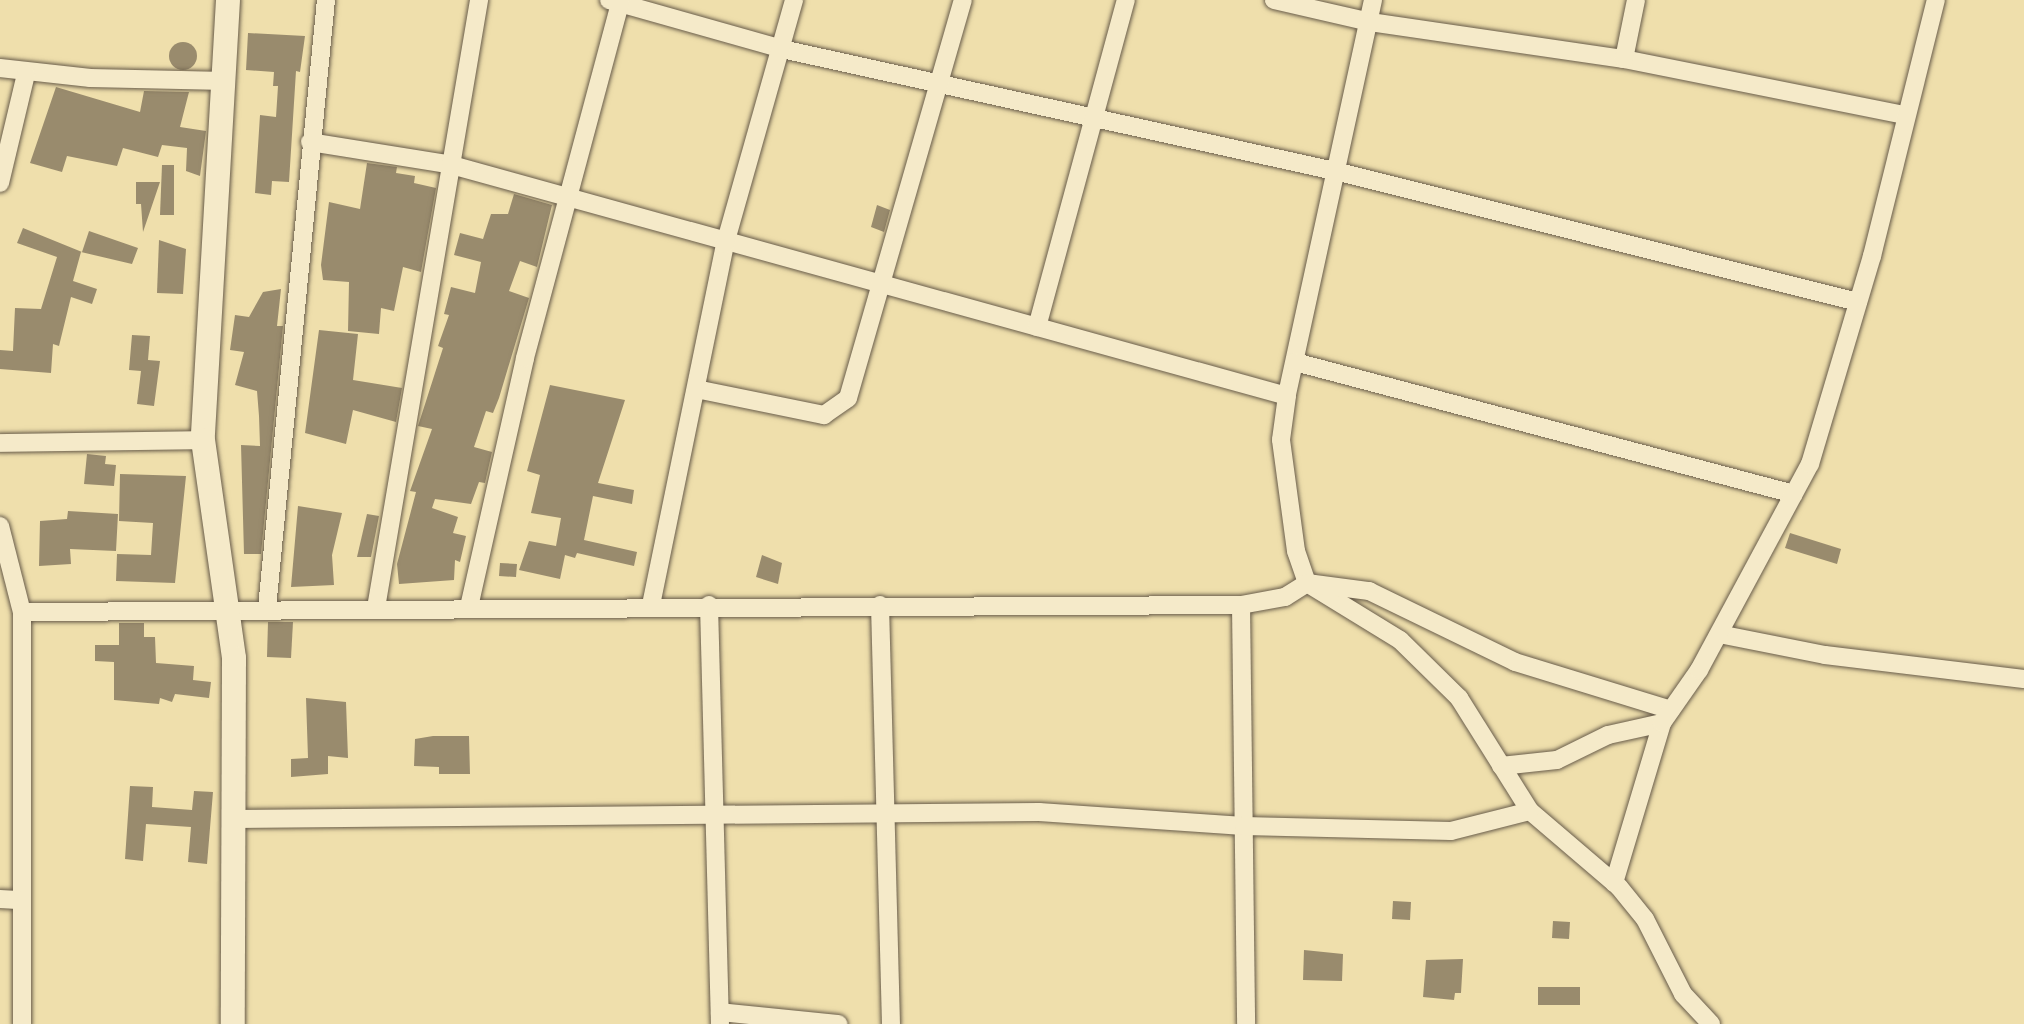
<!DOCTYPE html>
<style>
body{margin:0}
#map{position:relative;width:2024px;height:1024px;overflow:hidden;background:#efdfac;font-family:"IM FELL Great Primer",serif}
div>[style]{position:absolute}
.building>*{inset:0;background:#998b6d}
.round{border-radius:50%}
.roads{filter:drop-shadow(0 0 2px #685c4a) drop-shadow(0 0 2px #685c4a)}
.street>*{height:18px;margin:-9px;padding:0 9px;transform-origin:9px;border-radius:9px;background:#f5eac9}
.secondary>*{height:24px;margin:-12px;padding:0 12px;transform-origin:12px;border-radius:12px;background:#f5eac9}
span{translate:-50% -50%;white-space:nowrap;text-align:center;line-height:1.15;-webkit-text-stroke:6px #f5eac9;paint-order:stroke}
</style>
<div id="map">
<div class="building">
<i style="clip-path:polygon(248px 33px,305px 36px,300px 72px,296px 71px,289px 182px,272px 181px,271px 195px,255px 193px,260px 115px,276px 117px,278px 86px,273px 86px,274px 72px,246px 70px)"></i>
<i class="round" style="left:169px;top:42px;width:28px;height:28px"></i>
<i style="clip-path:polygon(56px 87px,140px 112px,144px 91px,189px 92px,180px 127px,206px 131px,200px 176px,186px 171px,187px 148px,162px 145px,158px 157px,123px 148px,117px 166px,67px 156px,62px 172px,30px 163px)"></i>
<i style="clip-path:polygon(367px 163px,397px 167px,396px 173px,415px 176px,414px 183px,436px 188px,421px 272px,403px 267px,394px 311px,381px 308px,379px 334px,348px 331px,349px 282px,323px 280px,321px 265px,329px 202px,360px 209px)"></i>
<i style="clip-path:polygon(162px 165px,174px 165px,174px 215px,160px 215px)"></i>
<i style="clip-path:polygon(136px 182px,160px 182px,143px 232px,141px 204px,136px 204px)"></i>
<i style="clip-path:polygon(514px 194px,552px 205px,537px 267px,520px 261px,509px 291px,529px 298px,499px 398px,493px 413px,486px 411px,474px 447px,492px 452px,485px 483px,479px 482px,471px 504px,435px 499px,432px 508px,458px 517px,453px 533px,466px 536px,460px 562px,455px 560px,454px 580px,399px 584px,397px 564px,416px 492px,410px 491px,432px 429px,418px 426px,443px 348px,438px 346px,449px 315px,444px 314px,451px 287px,475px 293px,481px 262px,454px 255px,460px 233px,483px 239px,491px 214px,508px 214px)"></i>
<i style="clip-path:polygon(877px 205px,890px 210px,884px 232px,871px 227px)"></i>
<i style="clip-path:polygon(23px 228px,82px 252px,89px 231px,138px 248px,132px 264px,81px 252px,73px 281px,97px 289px,92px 304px,71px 297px,59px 346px,53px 344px,51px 373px,0 369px,0 350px,13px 351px,15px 308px,41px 309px,57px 257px,17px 243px)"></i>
<i style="clip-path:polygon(159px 240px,186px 249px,183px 294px,157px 293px)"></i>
<i style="clip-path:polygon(281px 289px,277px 326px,283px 326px,261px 554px,244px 554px,241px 445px,260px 446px,259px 416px,257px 391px,235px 385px,244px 352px,230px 350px,235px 315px,249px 317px,263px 292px)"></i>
<i style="clip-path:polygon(319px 330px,358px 334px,353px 380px,402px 388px,396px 422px,353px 410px,346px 444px,305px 433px)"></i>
<i style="clip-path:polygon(132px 335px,150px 336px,148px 360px,160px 361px,154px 406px,137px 404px,141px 371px,129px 370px)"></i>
<i style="clip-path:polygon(550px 385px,625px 400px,598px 483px,634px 490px,632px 504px,593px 496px,584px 540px,637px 552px,634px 566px,577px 553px,575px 558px,565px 555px,560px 579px,519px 570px,529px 541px,556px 546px,561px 518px,531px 513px,540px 475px,527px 471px)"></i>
<i style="clip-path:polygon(87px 454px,106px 456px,105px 464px,116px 465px,114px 486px,84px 484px)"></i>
<i style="clip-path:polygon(120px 474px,186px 476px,175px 583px,116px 581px,117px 554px,151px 555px,153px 523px,119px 521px)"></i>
<i style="clip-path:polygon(298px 506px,342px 513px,332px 555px,334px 585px,291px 587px)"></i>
<i style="clip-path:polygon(68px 511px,118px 514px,116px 551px,70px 549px,71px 564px,39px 566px,40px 521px,67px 519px)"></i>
<i style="clip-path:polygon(367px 514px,379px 516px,371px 557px,357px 557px)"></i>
<i style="clip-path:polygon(1790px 533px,1841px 549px,1837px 564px,1785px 548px)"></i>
<i style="clip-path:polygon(762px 555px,782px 563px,778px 584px,756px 577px)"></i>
<i style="clip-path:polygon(500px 563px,517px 564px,516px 577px,499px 576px)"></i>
<i style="clip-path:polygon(268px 622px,293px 622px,291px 658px,267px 657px)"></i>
<i style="clip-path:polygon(119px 623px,144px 623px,144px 637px,155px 637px,156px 663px,194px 666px,193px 680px,211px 682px,209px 698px,175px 694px,172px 702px,160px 698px,159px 704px,114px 700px,114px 662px,95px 661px,95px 645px,119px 645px)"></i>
<i style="clip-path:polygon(306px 698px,346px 702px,348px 758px,328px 756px,328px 774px,291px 777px,291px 759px,308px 758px)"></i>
<i style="clip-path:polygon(433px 736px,469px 736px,470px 774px,439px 774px,439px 767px,414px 766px,415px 739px)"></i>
<i style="clip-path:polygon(130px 786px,153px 787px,152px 807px,192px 810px,194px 791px,213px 792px,207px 864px,188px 862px,191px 827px,146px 824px,143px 861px,125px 859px)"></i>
<i style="clip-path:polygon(1393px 901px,1411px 902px,1410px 920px,1392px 919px)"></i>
<i style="clip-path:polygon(1553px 921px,1570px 922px,1569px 939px,1552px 938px)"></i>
<i style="clip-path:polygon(1304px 950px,1343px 954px,1342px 981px,1303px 980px)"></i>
<i style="clip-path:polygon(1463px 959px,1461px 993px,1455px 993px,1454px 1000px,1423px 997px,1426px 960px)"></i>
<i style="clip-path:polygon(1538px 987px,1580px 987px,1580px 1005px,1538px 1005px)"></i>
</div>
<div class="roads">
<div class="street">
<i style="left:609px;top:0;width:180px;rotate:15.8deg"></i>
<i style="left:782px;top:49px;width:570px;rotate:12.45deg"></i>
<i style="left:1339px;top:172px;width:535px;rotate:14.06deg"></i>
<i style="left:1274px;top:0;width:98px;rotate:12.9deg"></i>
<i style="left:1370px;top:22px;width:257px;rotate:8.3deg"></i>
<i style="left:1624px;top:59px;width:287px;rotate:11.3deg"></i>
<i style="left:1373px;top:0;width:405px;rotate:102.3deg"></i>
<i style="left:1287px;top:396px;width:44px;rotate:97.8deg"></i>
<i style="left:1281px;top:440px;width:112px;rotate:82.3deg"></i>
<i style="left:1296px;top:551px;width:34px;rotate:71deg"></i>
<i style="left:1307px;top:583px;width:109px;rotate:31.5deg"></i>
<i style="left:1400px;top:640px;width:83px;rotate:44.5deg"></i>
<i style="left:1459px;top:698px;width:133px;rotate:57.9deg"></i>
<i style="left:1530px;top:811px;width:117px;rotate:40.5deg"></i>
<i style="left:1619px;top:887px;width:41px;rotate:50.9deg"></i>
<i style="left:1645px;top:919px;width:84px;rotate:63.1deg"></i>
<i style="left:1683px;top:994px;width:41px;rotate:47deg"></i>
<i style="left:1624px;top:59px;width:60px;rotate:-78.5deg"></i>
<i style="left:0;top:68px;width:91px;rotate:6.3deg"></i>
<i style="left:90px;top:78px;width:136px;rotate:1.3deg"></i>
<i style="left:310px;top:142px;width:140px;rotate:9.1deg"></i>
<i style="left:448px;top:164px;width:870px;rotate:15.46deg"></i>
<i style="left:0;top:183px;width:112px;rotate:-76.6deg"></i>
<i style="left:1037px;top:327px;width:339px;rotate:-74.8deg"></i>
<i style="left:1295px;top:362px;width:516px;rotate:14.82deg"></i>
<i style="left:696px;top:389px;width:131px;rotate:11.5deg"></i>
<i style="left:824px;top:415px;width:29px;rotate:-35deg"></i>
<i style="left:848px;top:398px;width:414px;rotate:-73.9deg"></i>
<i style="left:0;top:443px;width:203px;rotate:-0.8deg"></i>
<i style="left:0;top:526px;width:89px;rotate:75.7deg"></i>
<i style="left:22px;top:612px;width:412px;rotate:90deg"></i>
<i style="left:651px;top:605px;width:369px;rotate:-78.4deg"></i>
<i style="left:725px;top:244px;width:254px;rotate:-74.2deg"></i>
<i style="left:709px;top:605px;width:419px;rotate:88.5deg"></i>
<i style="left:880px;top:605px;width:419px;rotate:88.5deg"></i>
<i style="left:1241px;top:605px;width:419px;rotate:89.3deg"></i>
<i style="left:469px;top:607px;width:255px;rotate:-77.3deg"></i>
<i style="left:525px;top:358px;width:371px;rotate:-75deg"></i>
<i style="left:267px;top:608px;width:611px;rotate:-84.46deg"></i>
<i style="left:376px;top:608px;width:617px;rotate:-80.38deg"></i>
<i style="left:22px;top:612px;width:1219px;rotate:-0.33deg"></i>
<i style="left:1241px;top:605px;width:45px;rotate:-10.3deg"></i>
<i style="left:1285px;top:597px;width:26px;rotate:-32deg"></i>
<i style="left:1307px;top:583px;width:63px;rotate:7.4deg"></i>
<i style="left:1369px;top:591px;width:162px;rotate:25.9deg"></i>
<i style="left:1515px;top:662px;width:163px;rotate:17.1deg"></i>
<i style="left:1719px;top:634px;width:108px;rotate:11.2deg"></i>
<i style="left:1825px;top:655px;width:200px;rotate:6.9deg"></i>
<i style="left:1501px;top:766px;width:56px;rotate:-6.1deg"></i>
<i style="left:1557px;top:760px;width:57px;rotate:-26.1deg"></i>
<i style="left:1608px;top:735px;width:55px;rotate:-12.5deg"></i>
<i style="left:234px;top:819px;width:805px;rotate:-0.5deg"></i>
<i style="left:1039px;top:812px;width:205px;rotate:3.9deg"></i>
<i style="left:1244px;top:826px;width:207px;rotate:1.4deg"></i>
<i style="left:1451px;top:831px;width:81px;rotate:-14.2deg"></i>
<i style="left:1614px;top:883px;width:167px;rotate:-73.3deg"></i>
<i style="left:1662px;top:723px;width:65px;rotate:-55.1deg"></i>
<i style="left:1699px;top:670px;width:234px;rotate:-61.7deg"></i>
<i style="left:1810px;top:464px;width:217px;rotate:-73.4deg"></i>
<i style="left:1872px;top:256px;width:264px;rotate:-76deg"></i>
<i style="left:0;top:899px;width:22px;rotate:3deg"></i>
<i style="left:720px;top:1012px;width:119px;rotate:5.8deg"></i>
</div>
<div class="secondary">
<i style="left:228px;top:0;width:441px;rotate:93.3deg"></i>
<i style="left:203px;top:440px;width:220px;rotate:81.9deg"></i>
<i style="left:234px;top:658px;width:366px;rotate:90.2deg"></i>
</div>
</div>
</div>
